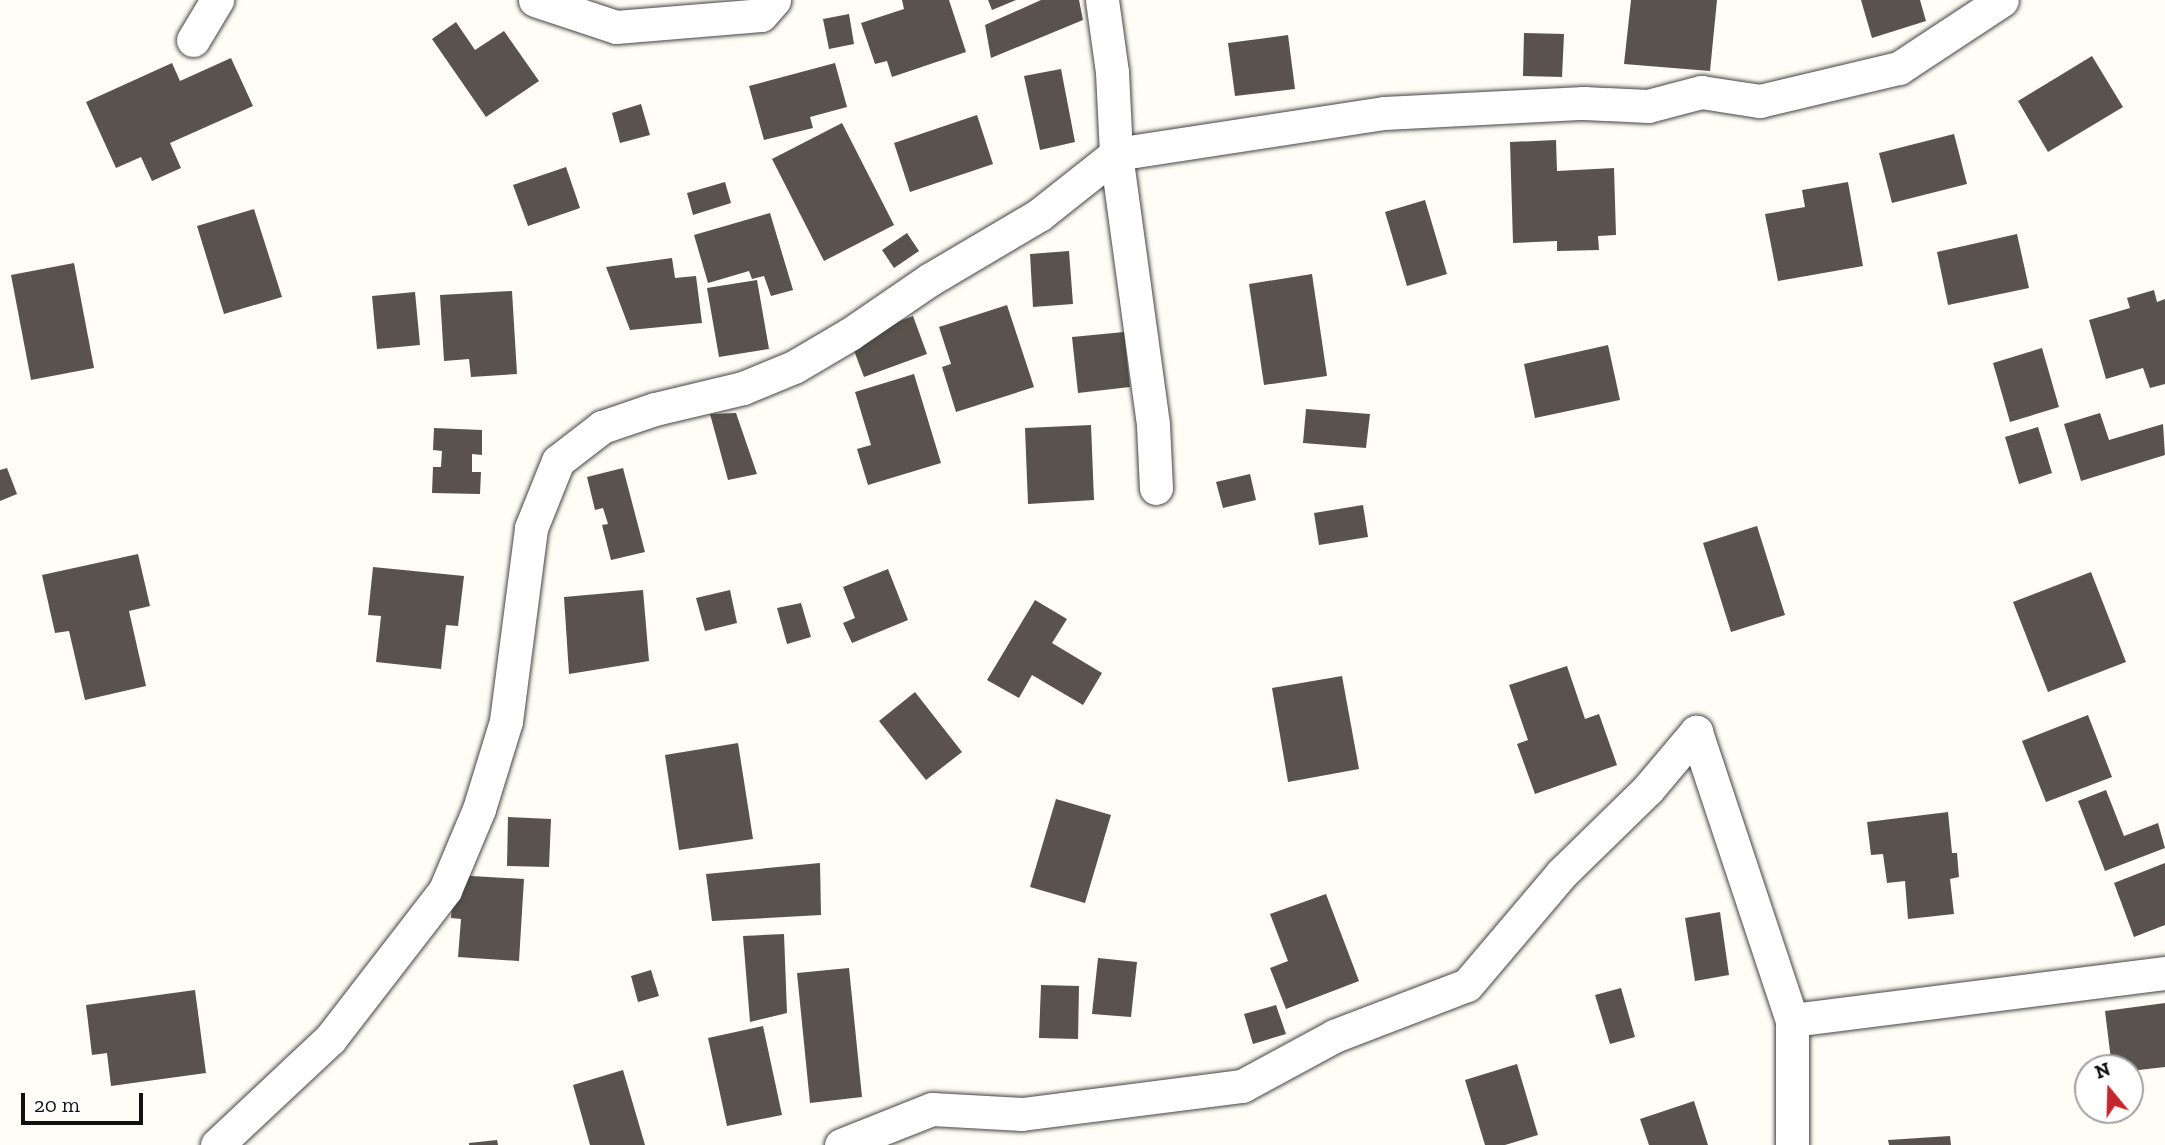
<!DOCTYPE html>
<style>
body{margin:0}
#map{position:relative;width:2165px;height:1145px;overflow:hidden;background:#fffdf5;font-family:"Zilla Slab",serif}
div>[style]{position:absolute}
.building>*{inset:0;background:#5a524d}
.roads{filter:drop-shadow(0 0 2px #444) drop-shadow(0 0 2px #444)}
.minor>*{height:33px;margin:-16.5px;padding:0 16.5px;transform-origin:16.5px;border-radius:16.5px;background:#fff}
span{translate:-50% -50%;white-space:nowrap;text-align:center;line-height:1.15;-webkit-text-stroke:7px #fff;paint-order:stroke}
.north{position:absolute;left:2074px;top:1054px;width:70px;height:70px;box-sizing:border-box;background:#fff;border:2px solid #a0a0a0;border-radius:50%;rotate:341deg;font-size:19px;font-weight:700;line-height:28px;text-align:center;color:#111}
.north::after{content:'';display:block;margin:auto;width:24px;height:32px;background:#c4262e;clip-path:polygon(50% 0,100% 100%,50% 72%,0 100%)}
.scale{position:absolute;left:21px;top:1093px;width:122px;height:32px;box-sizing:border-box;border:4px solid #111;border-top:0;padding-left:9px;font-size:21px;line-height:24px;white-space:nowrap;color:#111;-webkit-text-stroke:5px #fff;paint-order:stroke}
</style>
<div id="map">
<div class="building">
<i style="clip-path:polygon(902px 0,949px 0,966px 52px,892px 77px,887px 61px,875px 64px,861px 23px,904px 9px)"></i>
<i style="clip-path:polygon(988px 0,1016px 0,992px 10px)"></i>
<i style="clip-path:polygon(1041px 0,1079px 0,1083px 20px,991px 58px,985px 25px)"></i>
<i style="clip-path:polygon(1631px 0,1717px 0,1710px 71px,1624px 64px)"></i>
<i style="clip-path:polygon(1861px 0,1920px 0,1926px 21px,1872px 38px)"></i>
<i style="clip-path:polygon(849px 14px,854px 44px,829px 49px,823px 19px)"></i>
<i style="clip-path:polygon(456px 22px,475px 50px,504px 31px,539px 81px,486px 117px,432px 39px)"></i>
<i style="clip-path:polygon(1524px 33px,1564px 34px,1562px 77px,1523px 76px)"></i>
<i style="clip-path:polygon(1288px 35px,1295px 89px,1235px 96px,1228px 43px)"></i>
<i style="clip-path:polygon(2092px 56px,2123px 107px,2048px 152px,2018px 101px)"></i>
<i style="clip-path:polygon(231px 58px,253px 106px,170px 143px,181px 168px,152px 181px,141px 157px,116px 168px,86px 102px,172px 63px,180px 81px)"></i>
<i style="clip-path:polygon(835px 63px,847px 107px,810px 117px,813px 128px,764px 140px,749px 86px)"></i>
<i style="clip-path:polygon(1061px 69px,1075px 142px,1040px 150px,1024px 76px)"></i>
<i style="clip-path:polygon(641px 104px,650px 135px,620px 143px,612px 113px)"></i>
<i style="clip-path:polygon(977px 115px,993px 164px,910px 192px,894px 143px)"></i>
<i style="clip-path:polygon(842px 123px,894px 225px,824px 261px,772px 159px)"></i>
<i style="clip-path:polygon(1954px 134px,1967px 184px,1892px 203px,1879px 153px)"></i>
<i style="clip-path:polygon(1556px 140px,1557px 171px,1614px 168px,1616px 235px,1598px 236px,1599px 250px,1557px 251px,1557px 241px,1513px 243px,1510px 142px)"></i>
<i style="clip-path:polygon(566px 167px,580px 208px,528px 226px,513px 185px)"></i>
<i style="clip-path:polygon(725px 182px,731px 203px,693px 215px,687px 193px)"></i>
<i style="clip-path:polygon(1848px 182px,1863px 266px,1778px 281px,1765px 214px,1805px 207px,1802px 190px)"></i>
<i style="clip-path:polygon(1425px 200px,1447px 274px,1407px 286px,1385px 212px)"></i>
<i style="clip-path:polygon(254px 209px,282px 297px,224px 314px,197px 226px)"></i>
<i style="clip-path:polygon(770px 213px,793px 290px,771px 296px,764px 276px,752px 279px,749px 271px,708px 283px,694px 235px)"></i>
<i style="clip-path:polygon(907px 233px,919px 251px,894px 268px,882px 250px)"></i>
<i style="clip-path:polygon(2017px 234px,2029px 288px,1948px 305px,1937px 252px)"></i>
<i style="clip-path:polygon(1069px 251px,1073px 304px,1033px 307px,1030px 254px)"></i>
<i style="clip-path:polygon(672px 258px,675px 278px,696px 276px,702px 323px,630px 330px,606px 267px)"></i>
<i style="clip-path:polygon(74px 263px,94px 368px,31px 380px,11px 275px)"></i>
<i style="clip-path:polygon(1312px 274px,1327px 376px,1264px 385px,1249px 284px)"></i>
<i style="clip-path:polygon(757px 280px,769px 349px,719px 357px,707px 288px)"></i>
<i style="clip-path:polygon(2154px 290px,2157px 302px,2165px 299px,2165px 384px,2150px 388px,2143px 368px,2106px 379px,2089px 320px,2130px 308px,2127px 298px)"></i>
<i style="clip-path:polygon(512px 291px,517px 374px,471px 377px,469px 359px,444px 361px,440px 295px)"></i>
<i style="clip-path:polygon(415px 292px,420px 345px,377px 349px,372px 296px)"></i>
<i style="clip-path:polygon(1007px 305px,1034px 387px,956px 412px,942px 367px,951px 364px,939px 327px)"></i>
<i style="clip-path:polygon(913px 316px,927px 354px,864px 377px,850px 340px)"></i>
<i style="clip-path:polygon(1124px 332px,1130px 387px,1078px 393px,1072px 337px)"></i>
<i style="clip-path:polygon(1608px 345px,1620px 400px,1535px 418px,1524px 364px)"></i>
<i style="clip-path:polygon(2042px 348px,2059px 407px,2010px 422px,1993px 363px)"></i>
<i style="clip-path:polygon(914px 374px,941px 463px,868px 485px,857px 449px,871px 445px,855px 392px)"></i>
<i style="clip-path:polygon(1306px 409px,1370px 414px,1366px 448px,1303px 443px)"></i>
<i style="clip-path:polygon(736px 413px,757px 474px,728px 480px,710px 414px)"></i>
<i style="clip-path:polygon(2100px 413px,2109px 440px,2163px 424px,2165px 455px,2081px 481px,2064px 424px)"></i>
<i style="clip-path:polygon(1091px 425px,1094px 500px,1028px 504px,1025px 428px)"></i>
<i style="clip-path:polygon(2038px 427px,2052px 473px,2019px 484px,2005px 437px)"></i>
<i style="clip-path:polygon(434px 428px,482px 430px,482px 455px,472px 454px,472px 472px,481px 472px,480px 494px,432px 493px,433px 467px,441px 467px,442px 451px,433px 450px)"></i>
<i style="clip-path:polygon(7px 468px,17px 494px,0 501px,0 470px)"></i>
<i style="clip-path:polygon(623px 468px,645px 552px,611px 560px,602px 525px,608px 524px,603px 508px,595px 510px,587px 477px)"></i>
<i style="clip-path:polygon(1250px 474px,1256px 500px,1223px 508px,1216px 482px)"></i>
<i style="clip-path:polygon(1363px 505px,1368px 537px,1319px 545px,1314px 513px)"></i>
<i style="clip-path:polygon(1757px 526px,1785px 615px,1731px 632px,1703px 543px)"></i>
<i style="clip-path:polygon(138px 554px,150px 606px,129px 611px,146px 686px,85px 700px,69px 631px,55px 633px,42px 575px)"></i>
<i style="clip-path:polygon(373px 567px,464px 576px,458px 626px,446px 625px,441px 669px,376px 662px,381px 616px,368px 615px)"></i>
<i style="clip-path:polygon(888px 569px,908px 620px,852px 643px,843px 623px,855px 618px,843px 587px)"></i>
<i style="clip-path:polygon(2091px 572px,2126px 662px,2048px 692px,2013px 602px)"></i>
<i style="clip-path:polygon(643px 590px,649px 661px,569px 674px,564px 597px)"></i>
<i style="clip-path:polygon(730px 590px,737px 623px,705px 631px,696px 598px)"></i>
<i style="clip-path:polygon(1035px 600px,1067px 619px,1052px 643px,1102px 673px,1083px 705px,1032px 675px,1019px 698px,987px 680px)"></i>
<i style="clip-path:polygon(801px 603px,811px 637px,787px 644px,777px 608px)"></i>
<i style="clip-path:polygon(1567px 666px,1585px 719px,1599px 714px,1617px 765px,1535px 794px,1517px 744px,1528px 740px,1509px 685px)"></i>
<i style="clip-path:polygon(1342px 676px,1359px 769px,1288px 782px,1272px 688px)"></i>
<i style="clip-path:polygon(915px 692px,962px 752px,926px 780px,879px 721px)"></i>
<i style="clip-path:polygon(2088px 715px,2112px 777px,2046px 802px,2022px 741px)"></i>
<i style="clip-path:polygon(738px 743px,753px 839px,679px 850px,665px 755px)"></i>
<i style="clip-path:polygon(2106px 790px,2124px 836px,2158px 823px,2165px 848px,2105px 871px,2078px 801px)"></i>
<i style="clip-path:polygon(1056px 799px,1111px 815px,1085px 903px,1030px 887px)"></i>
<i style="clip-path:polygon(1948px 812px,1952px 853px,1957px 853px,1959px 877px,1950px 879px,1954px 914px,1908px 919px,1905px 881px,1887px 883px,1883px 854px,1871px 855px,1867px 822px)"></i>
<i style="clip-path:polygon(508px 817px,551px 819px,549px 867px,507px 866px)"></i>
<i style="clip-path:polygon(820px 863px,821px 915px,712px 921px,706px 874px)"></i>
<i style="clip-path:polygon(2165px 863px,2165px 925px,2134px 937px,2114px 883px)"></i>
<i style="clip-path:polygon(454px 875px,524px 879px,519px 961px,458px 957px,461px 919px,451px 918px)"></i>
<i style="clip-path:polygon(1326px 894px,1359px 981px,1286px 1009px,1270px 968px,1288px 961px,1270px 914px)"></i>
<i style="clip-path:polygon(1720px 912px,1729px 975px,1695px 981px,1685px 918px)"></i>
<i style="clip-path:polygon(784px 934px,787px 1013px,750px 1022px,743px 936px)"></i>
<i style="clip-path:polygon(1098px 958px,1137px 962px,1131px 1017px,1092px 1014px)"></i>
<i style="clip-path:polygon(849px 968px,862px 1097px,810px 1103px,797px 973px)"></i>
<i style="clip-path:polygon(651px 970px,659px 996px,638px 1002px,631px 976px)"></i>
<i style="clip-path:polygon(1041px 985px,1079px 986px,1078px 1039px,1039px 1038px)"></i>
<i style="clip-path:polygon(1621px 988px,1635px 1037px,1610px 1044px,1595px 995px)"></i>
<i style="clip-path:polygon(195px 990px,206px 1073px,111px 1086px,107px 1053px,92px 1055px,86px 1005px)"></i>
<i style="clip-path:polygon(2165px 1003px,2165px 1067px,2130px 1071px,2130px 1068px,2112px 1068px,2105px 1011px)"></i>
<i style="clip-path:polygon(1276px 1005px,1286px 1034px,1253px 1044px,1244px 1014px)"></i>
<i style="clip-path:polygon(763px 1026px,782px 1115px,727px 1126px,708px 1038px)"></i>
<i style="clip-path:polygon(1517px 1064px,1538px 1135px,1505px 1145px,1485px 1145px,1465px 1080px)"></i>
<i style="clip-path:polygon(623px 1070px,645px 1145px,590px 1145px,573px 1085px)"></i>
<i style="clip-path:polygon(1694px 1101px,1708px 1145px,1649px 1145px,1640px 1119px)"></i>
<i style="clip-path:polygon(1950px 1136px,1951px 1145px,1889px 1145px,1888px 1140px)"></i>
<i style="clip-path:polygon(497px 1140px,498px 1145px,469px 1145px,469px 1143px)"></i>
</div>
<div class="roads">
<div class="minor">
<i style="left:535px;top:0;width:85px;rotate:18.4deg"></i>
<i style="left:616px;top:27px;width:145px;rotate:-4.7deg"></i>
<i style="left:761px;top:15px;width:20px;rotate:-49deg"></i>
<i style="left:1102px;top:0;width:73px;rotate:82.1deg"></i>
<i style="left:1112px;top:72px;width:82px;rotate:87.2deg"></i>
<i style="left:1116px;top:154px;width:274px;rotate:82.2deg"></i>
<i style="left:1153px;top:425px;width:63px;rotate:87.3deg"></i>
<i style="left:193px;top:40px;width:47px;rotate:-59deg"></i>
<i style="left:1696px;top:732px;width:304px;rotate:71.6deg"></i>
<i style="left:1792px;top:1020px;width:125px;rotate:90deg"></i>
<i style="left:1792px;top:1020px;width:376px;rotate:-7.2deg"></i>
<i style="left:217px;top:1145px;width:155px;rotate:-43.2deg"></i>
<i style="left:330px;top:1039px;width:188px;rotate:-52.3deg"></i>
<i style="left:445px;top:890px;width:88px;rotate:-67.2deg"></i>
<i style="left:479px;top:809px;width:92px;rotate:-72.9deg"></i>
<i style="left:506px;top:721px;width:195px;rotate:-82.6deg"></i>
<i style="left:531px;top:528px;width:72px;rotate:-68.1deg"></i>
<i style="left:558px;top:461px;width:56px;rotate:-37.7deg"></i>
<i style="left:602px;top:427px;width:56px;rotate:-18.8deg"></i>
<i style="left:655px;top:409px;width:90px;rotate:-13.4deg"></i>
<i style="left:743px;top:388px;width:55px;rotate:-22.4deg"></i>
<i style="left:794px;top:367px;width:65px;rotate:-30.5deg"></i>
<i style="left:850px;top:334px;width:96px;rotate:-34.4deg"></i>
<i style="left:929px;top:280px;width:128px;rotate:-30.6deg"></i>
<i style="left:1039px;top:215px;width:98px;rotate:-38.4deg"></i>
<i style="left:1116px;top:154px;width:271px;rotate:-8.7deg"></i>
<i style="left:1384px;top:113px;width:200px;rotate:-2.9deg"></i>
<i style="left:1584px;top:103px;width:64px;rotate:2.7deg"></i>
<i style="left:1648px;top:106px;width:55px;rotate:-14.8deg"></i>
<i style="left:1701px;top:92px;width:60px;rotate:8.7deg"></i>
<i style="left:1760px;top:101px;width:143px;rotate:-13.4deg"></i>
<i style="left:1899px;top:68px;width:123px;rotate:-33.4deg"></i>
<i style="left:841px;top:1145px;width:98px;rotate:-21.6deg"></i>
<i style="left:932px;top:1109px;width:90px;rotate:3.2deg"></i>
<i style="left:1022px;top:1114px;width:222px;rotate:-7.3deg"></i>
<i style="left:1242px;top:1086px;width:105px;rotate:-28.5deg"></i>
<i style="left:1334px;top:1036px;width:142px;rotate:-21deg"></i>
<i style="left:1467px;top:985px;width:145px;rotate:-49.7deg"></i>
<i style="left:1561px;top:874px;width:122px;rotate:-44.3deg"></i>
<i style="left:1648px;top:789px;width:75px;rotate:-49.9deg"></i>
</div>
</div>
<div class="north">N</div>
<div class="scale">20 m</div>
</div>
